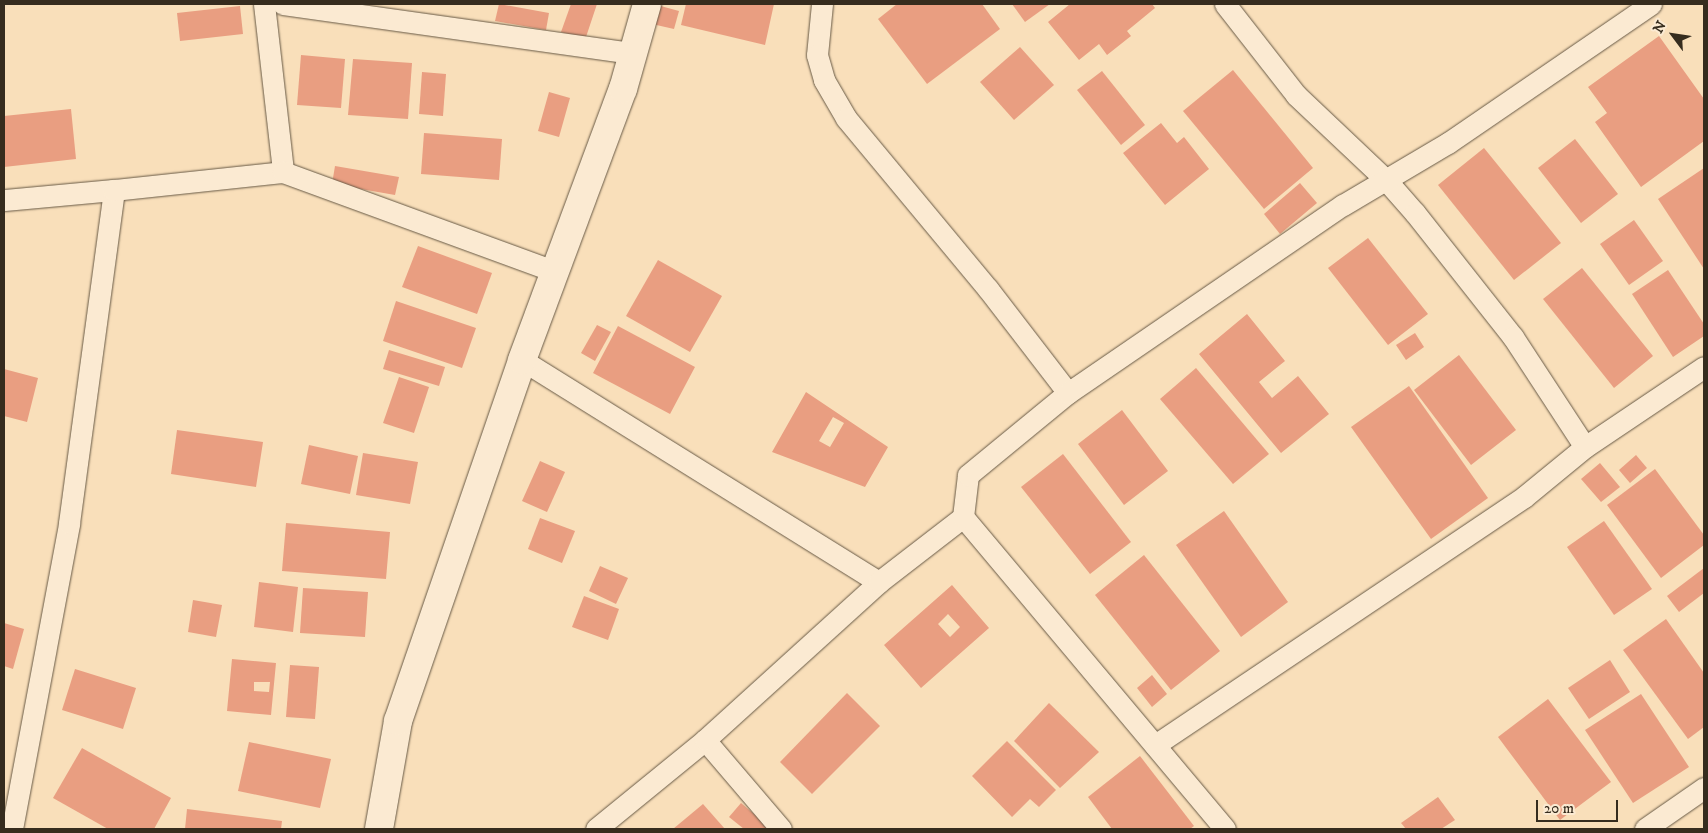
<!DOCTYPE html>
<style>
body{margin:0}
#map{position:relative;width:1708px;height:833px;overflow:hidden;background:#f9dfba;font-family:"IM FELL DW Pica",serif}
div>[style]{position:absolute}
.building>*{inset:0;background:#e99e81}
.roads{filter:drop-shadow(0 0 1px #675945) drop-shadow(0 0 1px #675945)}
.street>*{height:21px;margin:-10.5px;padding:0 10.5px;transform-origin:10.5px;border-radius:10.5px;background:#fbead2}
.secondary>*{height:28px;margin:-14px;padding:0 14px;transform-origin:14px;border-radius:14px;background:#fbead2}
span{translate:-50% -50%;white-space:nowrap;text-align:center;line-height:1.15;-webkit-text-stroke:4.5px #fbead2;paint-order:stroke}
.frame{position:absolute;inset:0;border:5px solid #362c1e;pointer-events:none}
.north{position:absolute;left:1648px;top:10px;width:50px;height:50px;-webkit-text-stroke:4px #fbead2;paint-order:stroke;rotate:301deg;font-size:14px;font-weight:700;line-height:20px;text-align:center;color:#362c1e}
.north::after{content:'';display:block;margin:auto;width:18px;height:22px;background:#362c1e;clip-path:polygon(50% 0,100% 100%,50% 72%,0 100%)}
.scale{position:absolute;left:1536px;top:800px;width:82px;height:22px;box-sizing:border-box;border:2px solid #362c1e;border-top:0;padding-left:6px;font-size:15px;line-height:18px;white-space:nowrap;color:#362c1e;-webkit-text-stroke:4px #fbead2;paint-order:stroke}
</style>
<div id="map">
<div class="building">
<i style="clip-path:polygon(499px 4px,549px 13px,546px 30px,495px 21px)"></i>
<i style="clip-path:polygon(571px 4px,597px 4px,585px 40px,561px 32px)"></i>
<i style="clip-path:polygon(686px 4px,774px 4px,765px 45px,681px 25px)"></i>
<i style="clip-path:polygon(897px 4px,982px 4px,1000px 29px,927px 84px,878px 19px)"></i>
<i style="clip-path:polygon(1012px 4px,1050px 4px,1025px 22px)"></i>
<i style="clip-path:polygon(1070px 4px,1152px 4px,1155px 8px,1127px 31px,1131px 36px,1107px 55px,1099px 44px,1079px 60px,1048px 22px)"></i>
<i style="clip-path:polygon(657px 5px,679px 11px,674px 29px,652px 24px)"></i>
<i style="clip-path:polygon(240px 6px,243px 34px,180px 41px,177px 13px)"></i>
<i style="clip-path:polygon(1659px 36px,1704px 99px,1704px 141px,1641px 187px,1595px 122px,1607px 113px,1588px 87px)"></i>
<i style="clip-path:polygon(1020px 47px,1054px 85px,1014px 120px,980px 82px)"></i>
<i style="clip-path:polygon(301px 55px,345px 59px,341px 108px,297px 105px)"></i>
<i style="clip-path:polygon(353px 59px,412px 63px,408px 119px,348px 115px)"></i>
<i style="clip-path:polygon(1233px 70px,1313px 168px,1264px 209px,1183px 111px)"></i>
<i style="clip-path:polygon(1102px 71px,1145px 125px,1121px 145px,1077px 90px)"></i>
<i style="clip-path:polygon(422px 72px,446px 74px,443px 116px,419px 114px)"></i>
<i style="clip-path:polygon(549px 92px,570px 98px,559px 137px,538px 131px)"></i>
<i style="clip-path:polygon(71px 109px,76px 159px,4px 167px,4px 116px)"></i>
<i style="clip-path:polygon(1161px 123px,1177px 143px,1184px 137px,1209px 169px,1165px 205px,1123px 153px)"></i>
<i style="clip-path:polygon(424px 133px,502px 139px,499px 180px,421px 174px)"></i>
<i style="clip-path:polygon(1575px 139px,1618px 194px,1581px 223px,1538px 168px)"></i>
<i style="clip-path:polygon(1484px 148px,1561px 243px,1514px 280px,1438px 185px)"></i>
<i style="clip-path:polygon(335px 166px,399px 177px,395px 195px,332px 184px)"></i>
<i style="clip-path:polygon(1704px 168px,1704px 269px,1658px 199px)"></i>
<i style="clip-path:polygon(1300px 183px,1317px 203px,1280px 234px,1264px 214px)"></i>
<i style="clip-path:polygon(1634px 220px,1663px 261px,1629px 285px,1600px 244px)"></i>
<i style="clip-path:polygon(1368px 238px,1428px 314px,1388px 345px,1328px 268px)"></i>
<i style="clip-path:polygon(418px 246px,492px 273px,477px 314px,402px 287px)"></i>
<i style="clip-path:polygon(658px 260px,722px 296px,690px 352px,626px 316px)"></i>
<i style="clip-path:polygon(1582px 268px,1653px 356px,1614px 388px,1543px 299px)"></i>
<i style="clip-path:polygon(1668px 270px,1704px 324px,1704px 336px,1673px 357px,1632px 294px)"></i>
<i style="clip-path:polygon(396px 301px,476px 328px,462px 368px,383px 341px)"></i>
<i style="clip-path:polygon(1247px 314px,1285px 361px,1259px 382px,1272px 398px,1298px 376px,1329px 414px,1281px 453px,1199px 354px)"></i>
<i style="clip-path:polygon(597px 325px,611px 332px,595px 361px,581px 353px)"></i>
<i style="clip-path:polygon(618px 326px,695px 367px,670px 414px,593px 373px)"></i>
<i style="clip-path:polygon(1415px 333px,1424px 347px,1406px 360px,1396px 345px)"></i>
<i style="clip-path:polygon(389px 350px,445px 367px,439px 386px,383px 369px)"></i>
<i style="clip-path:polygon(1459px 355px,1516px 430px,1471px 465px,1414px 390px)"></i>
<i style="clip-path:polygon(1196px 368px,1269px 454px,1233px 484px,1160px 399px)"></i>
<i style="clip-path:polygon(4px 369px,38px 378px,27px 422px,4px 416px)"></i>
<i style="clip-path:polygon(399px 377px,429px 387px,414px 433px,383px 423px)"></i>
<i style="clip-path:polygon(1409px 386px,1488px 498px,1431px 539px,1351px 427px)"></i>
<i style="clip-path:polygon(evenodd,806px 392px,888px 447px,865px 487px,772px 452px,806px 392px,833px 417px,844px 423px,830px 447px,819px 441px,833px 417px)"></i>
<i style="clip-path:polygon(1122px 410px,1168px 471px,1124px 505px,1078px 444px)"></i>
<i style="clip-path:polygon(177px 430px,263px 442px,256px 487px,171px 474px)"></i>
<i style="clip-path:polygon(309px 445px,358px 456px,350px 494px,301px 484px)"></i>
<i style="clip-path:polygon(363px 453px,418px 462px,410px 504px,356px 495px)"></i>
<i style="clip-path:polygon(1063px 454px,1131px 542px,1090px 574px,1021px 487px)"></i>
<i style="clip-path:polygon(1636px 455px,1647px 468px,1630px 483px,1619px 470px)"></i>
<i style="clip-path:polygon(540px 461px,565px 472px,547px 512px,522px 501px)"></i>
<i style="clip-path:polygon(1600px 463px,1620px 487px,1601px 502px,1581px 479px)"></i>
<i style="clip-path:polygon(1655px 469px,1704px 535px,1704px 545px,1661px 578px,1607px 505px)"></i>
<i style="clip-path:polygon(1224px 511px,1288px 602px,1241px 637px,1176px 545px)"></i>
<i style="clip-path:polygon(540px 518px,575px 531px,562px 563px,528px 549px)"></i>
<i style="clip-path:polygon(1604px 521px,1652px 589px,1614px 615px,1567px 547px)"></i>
<i style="clip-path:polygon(286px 523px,390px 532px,386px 579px,282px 571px)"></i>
<i style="clip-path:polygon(1144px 555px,1220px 651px,1171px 690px,1095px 595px)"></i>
<i style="clip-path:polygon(600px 566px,628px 578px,616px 604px,589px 591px)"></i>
<i style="clip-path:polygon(1704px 568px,1704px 593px,1679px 612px,1667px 596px)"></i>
<i style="clip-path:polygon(259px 582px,298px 587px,293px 632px,254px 627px)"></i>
<i style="clip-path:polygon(evenodd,952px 585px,989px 628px,921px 688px,884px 645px,952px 585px,948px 614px,960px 627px,950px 637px,938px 624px,948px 614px)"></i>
<i style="clip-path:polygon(303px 588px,368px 592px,365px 637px,300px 633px)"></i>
<i style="clip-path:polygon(584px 596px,619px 609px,608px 640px,572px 627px)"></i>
<i style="clip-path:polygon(193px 600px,222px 605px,216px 637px,188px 632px)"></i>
<i style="clip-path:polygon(1666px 619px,1704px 673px,1704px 727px,1688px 739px,1623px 650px)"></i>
<i style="clip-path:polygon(4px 623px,24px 629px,13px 669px,4px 666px)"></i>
<i style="clip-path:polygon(evenodd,232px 659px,276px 663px,271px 715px,227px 711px,232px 659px,254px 682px,270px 682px,269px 692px,254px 691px,254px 682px)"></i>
<i style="clip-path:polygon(1610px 660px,1630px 692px,1589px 719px,1568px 688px)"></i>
<i style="clip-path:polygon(290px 665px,319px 667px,315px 719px,286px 717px)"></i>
<i style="clip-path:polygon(75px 669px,136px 688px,123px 729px,62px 710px)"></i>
<i style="clip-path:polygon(1152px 675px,1167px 694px,1152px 707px,1137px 688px)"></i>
<i style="clip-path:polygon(847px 693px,880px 726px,812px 794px,780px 762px)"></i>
<i style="clip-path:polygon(1641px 694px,1689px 767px,1633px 803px,1585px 730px)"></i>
<i style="clip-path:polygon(1548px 699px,1611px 782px,1560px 820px,1498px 737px)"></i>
<i style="clip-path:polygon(1049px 703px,1099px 752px,1060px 788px,1014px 741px)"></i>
<i style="clip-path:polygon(1007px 741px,1056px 790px,1039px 807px,1030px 799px,1012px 817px,972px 776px)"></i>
<i style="clip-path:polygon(249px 742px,331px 759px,320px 808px,238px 791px)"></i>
<i style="clip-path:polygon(82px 748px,171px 798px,154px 829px,108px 829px,53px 798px)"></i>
<i style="clip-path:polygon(1140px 756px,1194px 826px,1190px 829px,1112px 829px,1088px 797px)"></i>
<i style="clip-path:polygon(1438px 797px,1455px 820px,1441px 829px,1406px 829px,1401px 823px)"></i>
<i style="clip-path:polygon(741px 803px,768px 826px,765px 829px,744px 829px,729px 817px)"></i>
<i style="clip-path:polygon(703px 804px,725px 829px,673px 829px)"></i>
<i style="clip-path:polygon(187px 809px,282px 821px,281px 829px,185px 829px)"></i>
</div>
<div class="roads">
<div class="street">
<i style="left:264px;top:4px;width:169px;rotate:83.5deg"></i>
<i style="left:283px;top:4px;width:353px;rotate:8deg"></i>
<i style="left:822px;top:4px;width:51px;rotate:95.6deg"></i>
<i style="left:817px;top:55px;width:26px;rotate:74deg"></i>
<i style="left:824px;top:80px;width:44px;rotate:59.9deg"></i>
<i style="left:846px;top:118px;width:222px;rotate:50.3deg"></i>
<i style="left:988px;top:289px;width:131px;rotate:52.4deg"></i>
<i style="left:1225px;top:4px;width:115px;rotate:52deg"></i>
<i style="left:1296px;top:95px;width:124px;rotate:43.4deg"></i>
<i style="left:1386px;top:180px;width:44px;rotate:48.7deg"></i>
<i style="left:1415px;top:213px;width:158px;rotate:51.7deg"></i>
<i style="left:1513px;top:337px;width:131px;rotate:56.8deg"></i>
<i style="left:4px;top:200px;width:110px;rotate:-5.2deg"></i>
<i style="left:522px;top:360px;width:420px;rotate:31.9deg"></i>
<i style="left:705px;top:740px;width:117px;rotate:49.5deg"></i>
<i style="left:1155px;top:745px;width:445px;rotate:-33.9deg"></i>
<i style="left:1524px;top:497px;width:79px;rotate:-39.3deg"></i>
<i style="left:1585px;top:447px;width:143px;rotate:-33.9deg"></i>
<i style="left:12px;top:829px;width:311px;rotate:-79.4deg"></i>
<i style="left:69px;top:523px;width:336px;rotate:-82.3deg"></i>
<i style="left:114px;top:190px;width:170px;rotate:-6.1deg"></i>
<i style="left:283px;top:172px;width:289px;rotate:20.1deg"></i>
<i style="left:596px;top:829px;width:141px;rotate:-39.2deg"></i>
<i style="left:705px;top:740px;width:235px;rotate:-42.2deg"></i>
<i style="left:879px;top:582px;width:106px;rotate:-37.7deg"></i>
<i style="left:1225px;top:829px;width:407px;rotate:-130deg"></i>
<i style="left:963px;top:517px;width:42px;rotate:-83.2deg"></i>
<i style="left:968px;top:475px;width:129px;rotate:-39.4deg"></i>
<i style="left:1068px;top:393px;width:333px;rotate:-34.4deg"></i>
<i style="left:1343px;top:205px;width:122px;rotate:-30.6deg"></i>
<i style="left:1448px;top:143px;width:246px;rotate:-34.4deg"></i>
<i style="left:1645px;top:829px;width:72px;rotate:-34.8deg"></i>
</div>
<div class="secondary">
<i style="left:379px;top:829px;width:110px;rotate:-80deg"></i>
<i style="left:398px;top:721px;width:382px;rotate:-71deg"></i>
<i style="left:522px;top:360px;width:289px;rotate:-69.6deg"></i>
<i style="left:623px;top:89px;width:88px;rotate:-74.2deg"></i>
</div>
</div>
<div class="frame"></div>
<div class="north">N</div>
<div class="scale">20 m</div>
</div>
